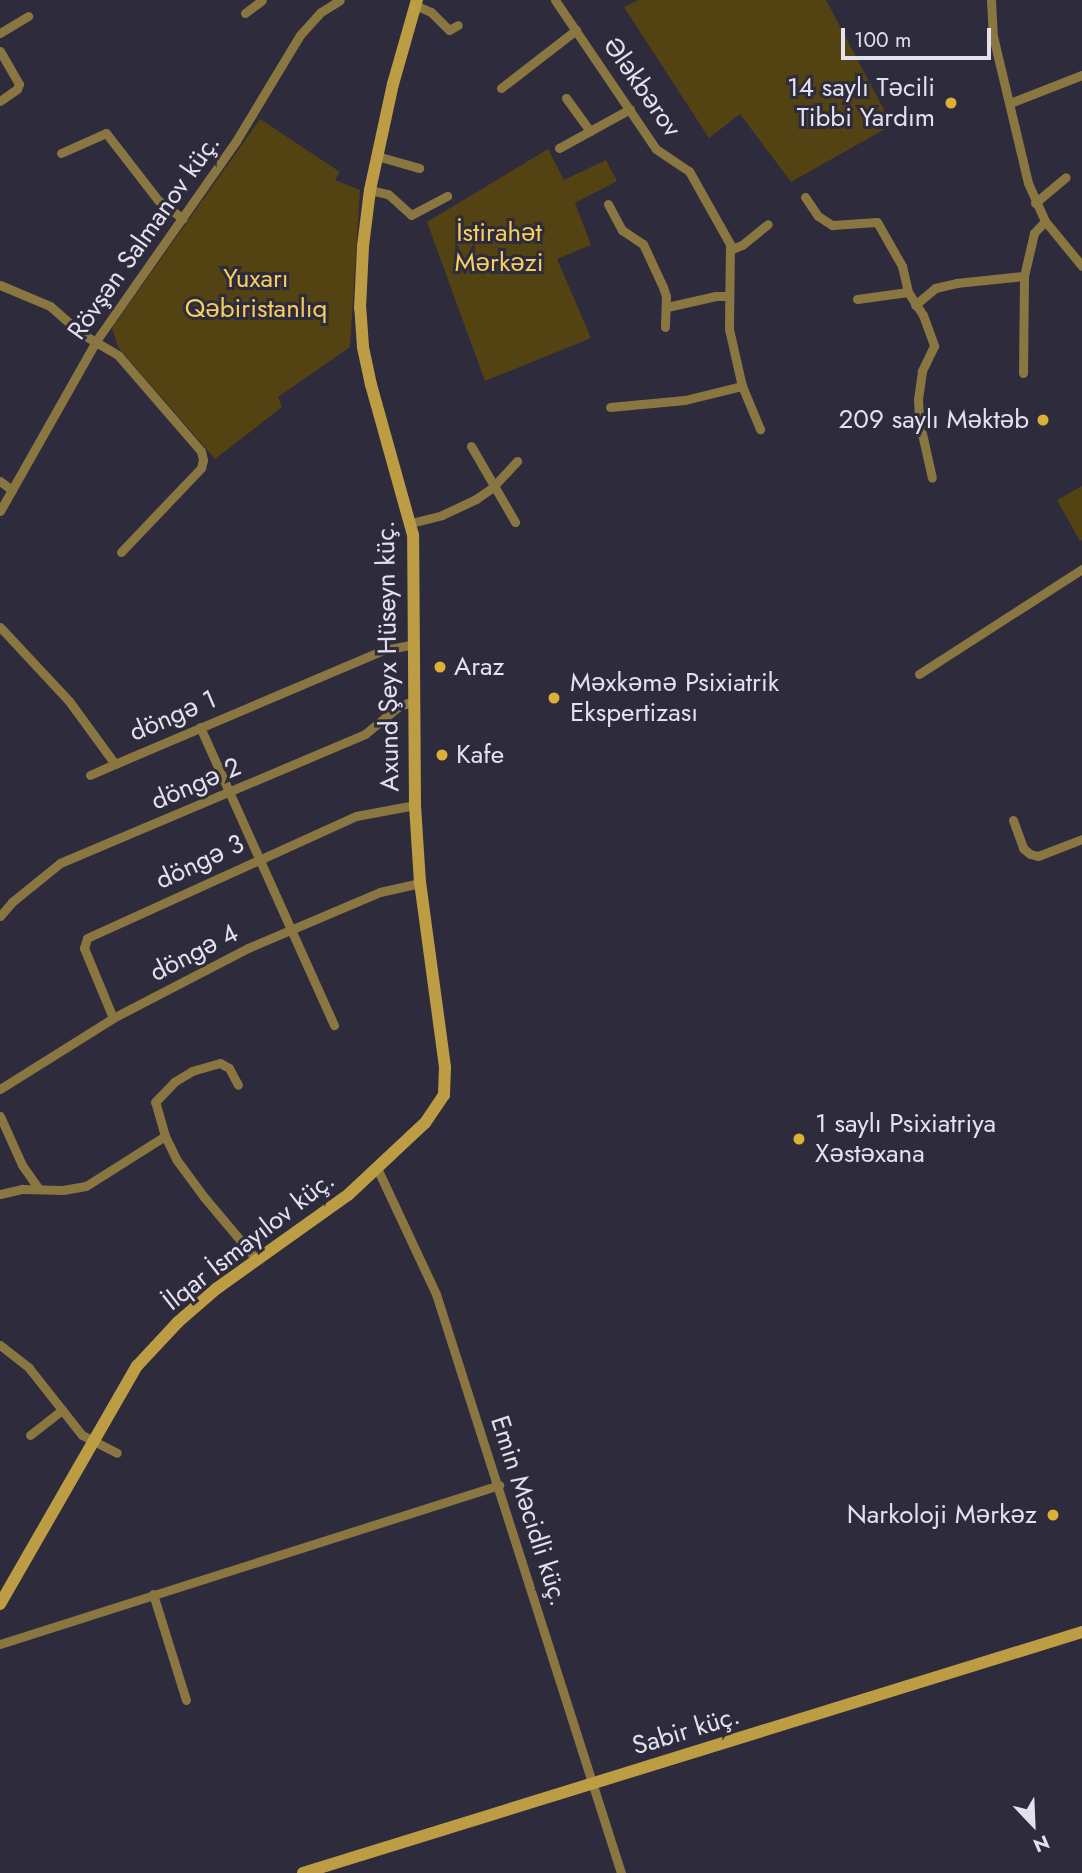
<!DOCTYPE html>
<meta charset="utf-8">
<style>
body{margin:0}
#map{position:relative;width:1082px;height:1873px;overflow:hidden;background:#2e2b3d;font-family:Jost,sans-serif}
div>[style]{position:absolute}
.green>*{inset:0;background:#544312}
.street>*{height:9px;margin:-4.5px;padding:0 4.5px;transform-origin:4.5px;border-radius:4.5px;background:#897641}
.secondary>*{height:12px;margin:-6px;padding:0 6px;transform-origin:6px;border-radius:6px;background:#bd9d44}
.dots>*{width:19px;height:19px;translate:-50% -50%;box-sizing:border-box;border:4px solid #2e2b3d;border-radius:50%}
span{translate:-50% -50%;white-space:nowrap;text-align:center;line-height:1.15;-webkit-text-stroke:6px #2e2b3d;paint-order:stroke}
.street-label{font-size:26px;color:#e3e1ed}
.poi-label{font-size:26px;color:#e3e1ed}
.right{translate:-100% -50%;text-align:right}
.left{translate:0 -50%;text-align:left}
.park-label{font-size:26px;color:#f6ce5d}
.north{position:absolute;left:998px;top:1789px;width:70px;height:70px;-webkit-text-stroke:5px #2e2b3d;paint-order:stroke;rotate:157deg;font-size:19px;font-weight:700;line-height:28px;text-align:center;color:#e3e1ed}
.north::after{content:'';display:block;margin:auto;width:24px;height:32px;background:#e3e1ed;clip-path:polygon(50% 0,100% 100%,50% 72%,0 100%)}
.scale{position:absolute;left:841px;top:28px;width:150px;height:32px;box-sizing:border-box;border:4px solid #e3e1ed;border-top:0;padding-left:9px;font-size:21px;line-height:24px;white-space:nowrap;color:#e3e1ed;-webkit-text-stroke:5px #2e2b3d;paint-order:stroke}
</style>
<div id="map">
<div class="green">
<i style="clip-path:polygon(638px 0,826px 0,892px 125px,791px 182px,740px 114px,709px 138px,624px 7px)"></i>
<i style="clip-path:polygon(260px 119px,340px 172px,335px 180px,360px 190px,350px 347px,278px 397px,282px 407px,215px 459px,118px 347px,112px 328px)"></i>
<i style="clip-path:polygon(548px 149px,564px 180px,606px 160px,617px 181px,575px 203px,591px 245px,557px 259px,591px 338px,485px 381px,427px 222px)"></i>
<i style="clip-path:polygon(1082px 486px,1082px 540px,1080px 541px,1057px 500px)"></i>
</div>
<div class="street">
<i style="left:555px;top:0;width:180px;rotate:55.9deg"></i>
<i style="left:656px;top:149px;width:40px;rotate:34deg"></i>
<i style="left:689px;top:171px;width:84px;rotate:60.7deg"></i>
<i style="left:730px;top:244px;width:85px;rotate:90.7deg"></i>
<i style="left:729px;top:329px;width:58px;rotate:77.2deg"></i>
<i style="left:742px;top:386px;width:47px;rotate:67.3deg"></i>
<i style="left:991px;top:0;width:36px;rotate:87deg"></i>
<i style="left:993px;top:36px;width:151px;rotate:76.6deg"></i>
<i style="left:1028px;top:183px;width:42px;rotate:65.9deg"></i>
<i style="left:1045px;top:221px;width:58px;rotate:50.6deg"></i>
<i style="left:415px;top:5px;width:17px;rotate:24deg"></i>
<i style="left:431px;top:12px;width:25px;rotate:45deg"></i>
<i style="left:449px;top:30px;width:10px;rotate:-29deg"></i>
<i style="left:245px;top:13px;width:21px;rotate:-37deg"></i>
<i style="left:0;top:33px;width:33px;rotate:-31deg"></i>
<i style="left:0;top:51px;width:38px;rotate:60deg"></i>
<i style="left:19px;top:84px;width:5px;rotate:112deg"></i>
<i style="left:17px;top:89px;width:21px;rotate:145deg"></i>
<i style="left:501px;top:88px;width:95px;rotate:-37.7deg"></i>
<i style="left:566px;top:98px;width:41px;rotate:54deg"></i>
<i style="left:1010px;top:103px;width:77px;rotate:-21.3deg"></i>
<i style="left:559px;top:148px;width:81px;rotate:-28.8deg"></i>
<i style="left:61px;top:153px;width:49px;rotate:-24deg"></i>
<i style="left:106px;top:133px;width:85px;rotate:52.2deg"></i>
<i style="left:158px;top:200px;width:31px;rotate:37deg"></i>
<i style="left:377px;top:156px;width:44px;rotate:15.9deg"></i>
<i style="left:370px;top:190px;width:18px;rotate:13deg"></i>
<i style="left:388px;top:194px;width:31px;rotate:42deg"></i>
<i style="left:411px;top:215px;width:41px;rotate:-27.8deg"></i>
<i style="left:805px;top:197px;width:23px;rotate:56deg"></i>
<i style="left:818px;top:216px;width:17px;rotate:33deg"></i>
<i style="left:832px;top:225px;width:45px;rotate:-3.8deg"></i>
<i style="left:877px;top:222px;width:51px;rotate:60.4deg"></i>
<i style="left:902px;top:266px;width:27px;rotate:77deg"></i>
<i style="left:908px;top:292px;width:27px;rotate:57deg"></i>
<i style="left:923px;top:315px;width:33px;rotate:70deg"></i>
<i style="left:934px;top:346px;width:28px;rotate:116deg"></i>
<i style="left:922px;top:371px;width:28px;rotate:98deg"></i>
<i style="left:918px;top:399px;width:21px;rotate:87deg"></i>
<i style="left:919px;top:420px;width:59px;rotate:77.4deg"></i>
<i style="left:1035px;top:203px;width:40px;rotate:-40deg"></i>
<i style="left:608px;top:204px;width:30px;rotate:62deg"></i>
<i style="left:622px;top:230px;width:25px;rotate:34deg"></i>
<i style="left:643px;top:244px;width:47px;rotate:65.1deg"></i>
<i style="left:663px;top:287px;width:9px;rotate:72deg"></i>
<i style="left:666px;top:296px;width:31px;rotate:92deg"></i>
<i style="left:732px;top:249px;width:11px;rotate:-22deg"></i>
<i style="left:742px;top:245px;width:33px;rotate:-39deg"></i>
<i style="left:0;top:285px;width:54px;rotate:22.8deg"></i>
<i style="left:50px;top:306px;width:43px;rotate:41.2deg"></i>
<i style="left:82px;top:334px;width:42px;rotate:30.3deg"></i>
<i style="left:118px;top:355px;width:127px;rotate:49.2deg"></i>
<i style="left:201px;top:451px;width:9px;rotate:77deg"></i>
<i style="left:203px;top:460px;width:8px;rotate:104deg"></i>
<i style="left:201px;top:468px;width:116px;rotate:133.6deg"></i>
<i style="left:857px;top:299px;width:51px;rotate:-7.8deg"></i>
<i style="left:915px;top:305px;width:26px;rotate:-40deg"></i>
<i style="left:935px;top:288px;width:22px;rotate:-13deg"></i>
<i style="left:956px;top:283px;width:68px;rotate:-5.9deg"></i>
<i style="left:667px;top:307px;width:50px;rotate:-12.7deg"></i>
<i style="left:716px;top:296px;width:13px"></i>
<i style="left:1023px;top:373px;width:97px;rotate:-89.4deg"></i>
<i style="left:1024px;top:276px;width:44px;rotate:-76.9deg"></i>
<i style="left:1034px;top:233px;width:16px;rotate:-47deg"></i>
<i style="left:610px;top:407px;width:75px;rotate:-5.3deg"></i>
<i style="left:685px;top:400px;width:59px;rotate:-13.8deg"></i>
<i style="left:471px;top:446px;width:88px;rotate:59.9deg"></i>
<i style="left:0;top:481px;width:15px;rotate:37deg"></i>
<i style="left:0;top:511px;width:195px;rotate:-60.5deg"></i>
<i style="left:96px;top:341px;width:244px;rotate:-55deg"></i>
<i style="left:236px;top:141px;width:124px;rotate:-58.9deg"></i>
<i style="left:300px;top:35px;width:31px;rotate:-48deg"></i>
<i style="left:321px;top:12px;width:22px;rotate:-32deg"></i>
<i style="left:411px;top:523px;width:32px;rotate:-14deg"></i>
<i style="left:442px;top:515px;width:38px;rotate:-25deg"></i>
<i style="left:476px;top:499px;width:19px;rotate:-35deg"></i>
<i style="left:492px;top:488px;width:37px;rotate:-47deg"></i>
<i style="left:0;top:627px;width:101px;rotate:47deg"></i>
<i style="left:69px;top:701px;width:78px;rotate:53.9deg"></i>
<i style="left:115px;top:764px;width:292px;rotate:-23deg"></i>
<i style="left:384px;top:650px;width:31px;rotate:-11deg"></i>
<i style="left:919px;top:674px;width:194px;rotate:-32.8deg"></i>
<i style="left:200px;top:727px;width:327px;rotate:65.8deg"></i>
<i style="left:90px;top:775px;width:27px;rotate:-24deg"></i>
<i style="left:1013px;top:820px;width:30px;rotate:70deg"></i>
<i style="left:1023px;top:848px;width:9px;rotate:41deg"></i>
<i style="left:1030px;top:854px;width:8px;rotate:14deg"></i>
<i style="left:1038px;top:856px;width:47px;rotate:-21.1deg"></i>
<i style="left:0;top:916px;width:18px;rotate:-49deg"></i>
<i style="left:12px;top:902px;width:62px;rotate:-39.1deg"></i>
<i style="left:60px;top:863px;width:331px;rotate:-22.9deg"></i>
<i style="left:365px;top:734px;width:43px;rotate:-39.3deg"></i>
<i style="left:398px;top:707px;width:18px;rotate:-22deg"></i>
<i style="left:113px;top:1018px;width:76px;rotate:-112.5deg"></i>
<i style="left:84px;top:948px;width:10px;rotate:-73deg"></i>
<i style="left:87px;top:938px;width:295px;rotate:-24.4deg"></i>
<i style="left:356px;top:816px;width:60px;rotate:-10.6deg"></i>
<i style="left:0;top:1089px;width:133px;rotate:-32.1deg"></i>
<i style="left:113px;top:1018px;width:152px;rotate:-27.4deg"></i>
<i style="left:248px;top:948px;width:143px;rotate:-23deg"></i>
<i style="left:380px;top:892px;width:41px;rotate:-12.7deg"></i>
<i style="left:0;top:1116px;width:54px;rotate:65.8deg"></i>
<i style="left:22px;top:1165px;width:28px;rotate:55deg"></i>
<i style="left:165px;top:1136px;width:35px;rotate:-106deg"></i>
<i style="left:155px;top:1102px;width:28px;rotate:-46deg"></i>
<i style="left:174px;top:1082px;width:21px;rotate:-31deg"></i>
<i style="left:192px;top:1071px;width:29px;rotate:-16deg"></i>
<i style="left:220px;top:1063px;width:10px;rotate:29deg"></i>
<i style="left:229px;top:1068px;width:19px;rotate:62deg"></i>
<i style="left:377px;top:1168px;width:139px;rotate:64.9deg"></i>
<i style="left:436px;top:1294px;width:608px;rotate:72.28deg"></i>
<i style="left:0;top:1194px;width:23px;rotate:-13deg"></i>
<i style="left:22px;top:1189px;width:41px;rotate:1.4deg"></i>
<i style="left:63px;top:1190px;width:23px;rotate:-10deg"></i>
<i style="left:86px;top:1186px;width:93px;rotate:-32.3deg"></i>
<i style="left:165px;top:1136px;width:25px;rotate:64deg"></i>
<i style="left:176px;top:1159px;width:47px;rotate:53.6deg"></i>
<i style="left:204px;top:1197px;width:81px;rotate:50deg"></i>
<i style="left:0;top:1345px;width:37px;rotate:38deg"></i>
<i style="left:29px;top:1368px;width:85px;rotate:51.7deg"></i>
<i style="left:82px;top:1435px;width:39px;rotate:27deg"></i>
<i style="left:30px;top:1435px;width:41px;rotate:-38deg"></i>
<i style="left:153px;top:1594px;width:111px;rotate:72.7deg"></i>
<i style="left:0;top:1644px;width:524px;rotate:-17.67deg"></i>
</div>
<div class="secondary">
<i style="left:0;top:1604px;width:275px;rotate:-60.1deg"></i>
<i style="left:137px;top:1366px;width:60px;rotate:-47deg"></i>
<i style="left:178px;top:1322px;width:50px;rotate:-41deg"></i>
<i style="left:216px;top:1289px;width:163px;rotate:-35.5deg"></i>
<i style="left:349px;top:1194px;width:104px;rotate:-43.1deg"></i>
<i style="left:425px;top:1123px;width:34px;rotate:-56deg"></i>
<i style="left:444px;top:1095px;width:28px;rotate:-88deg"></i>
<i style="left:445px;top:1067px;width:186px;rotate:-97.7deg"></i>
<i style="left:420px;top:883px;width:78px;rotate:-93.7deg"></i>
<i style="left:415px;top:805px;width:270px;rotate:-90.4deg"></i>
<i style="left:413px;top:535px;width:156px;rotate:-105.6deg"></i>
<i style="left:371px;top:385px;width:39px;rotate:-102deg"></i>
<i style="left:363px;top:347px;width:39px;rotate:-94deg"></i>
<i style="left:360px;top:308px;width:62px;rotate:-87.2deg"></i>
<i style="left:363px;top:246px;width:56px;rotate:-82.9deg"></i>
<i style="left:370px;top:190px;width:108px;rotate:-77.8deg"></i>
<i style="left:393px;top:84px;width:87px;rotate:-74.1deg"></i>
<i style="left:303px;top:1873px;width:815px;rotate:-17.19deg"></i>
</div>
<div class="dots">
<i style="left:951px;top:103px;background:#dbb233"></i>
<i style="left:1043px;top:420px;background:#dbb233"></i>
<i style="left:440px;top:667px;background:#dbb233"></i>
<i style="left:554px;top:698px;background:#dbb233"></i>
<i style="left:442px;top:755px;background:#dbb233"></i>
<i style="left:799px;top:1139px;background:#dbb233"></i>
<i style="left:1053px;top:1515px;background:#dbb233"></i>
</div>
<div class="street-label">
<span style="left:642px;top:87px;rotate:55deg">Ələkbərov</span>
<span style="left:144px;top:237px;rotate:-55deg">Rövşən Salmanov küç.</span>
<span style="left:388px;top:656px;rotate:-91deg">Axund Şeyx Hüseyn küç.</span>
<span style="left:173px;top:716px;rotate:-23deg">döngə 1</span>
<span style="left:196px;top:784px;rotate:-23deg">döngə 2</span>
<span style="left:200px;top:862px;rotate:-25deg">döngə 3</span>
<span style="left:194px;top:953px;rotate:-27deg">döngə 4</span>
<span style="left:249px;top:1241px;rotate:-38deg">İlqar İsmayılov küç.</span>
<span style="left:529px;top:1511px;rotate:72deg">Emin Məcidli küç.</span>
<span style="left:686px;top:1731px;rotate:-17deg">Sabir küç.</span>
</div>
<div class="poi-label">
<span class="right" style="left:935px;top:103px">14 saylı Təcili<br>Tibbi Yardım</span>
<span class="right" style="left:1029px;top:420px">209 saylı Məktəb</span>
<span class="left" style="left:454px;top:667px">Araz</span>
<span class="left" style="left:570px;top:698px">Məxkəmə Psixiatrik<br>Ekspertizası</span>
<span class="left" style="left:456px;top:755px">Kafe</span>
<span class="left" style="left:815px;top:1139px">1 saylı Psixiatriya<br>Xəstəxana</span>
<span class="right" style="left:1037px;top:1515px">Narkoloji Mərkəz</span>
</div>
<div class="park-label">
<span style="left:499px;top:248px">İstirahət<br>Mərkəzi</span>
<span style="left:256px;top:294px">Yuxarı<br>Qəbiristanlıq</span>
</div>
<div class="north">N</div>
<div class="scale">100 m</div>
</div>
